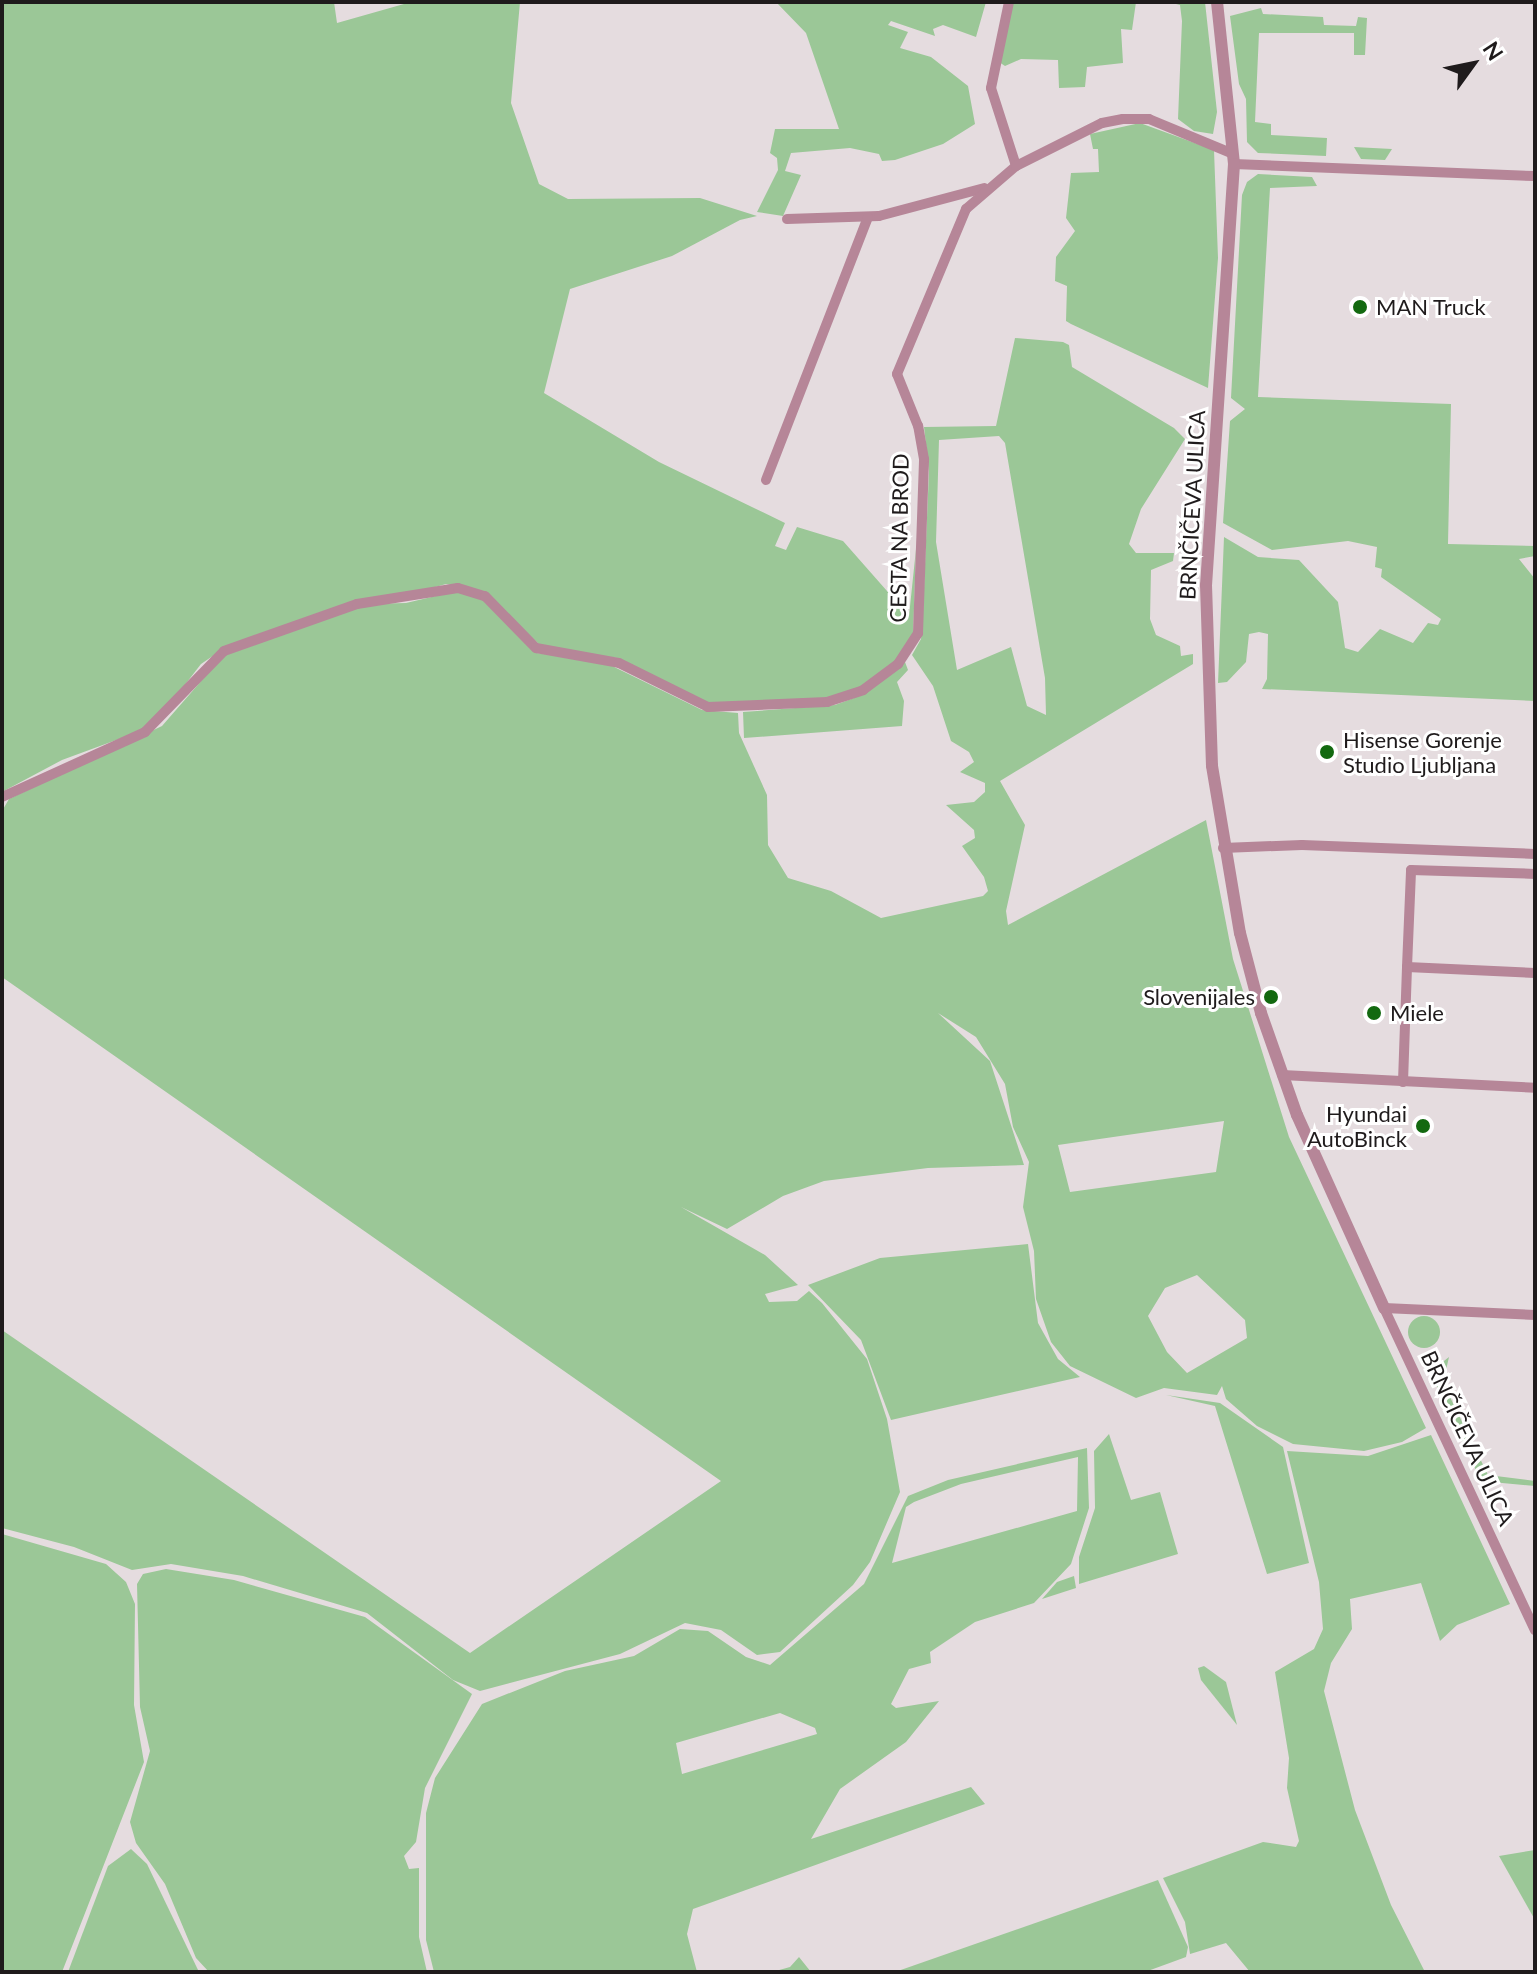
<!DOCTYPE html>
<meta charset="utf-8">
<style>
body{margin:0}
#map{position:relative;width:1537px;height:1974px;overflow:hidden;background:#e5dcdf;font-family:Lato,sans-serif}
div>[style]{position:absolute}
.green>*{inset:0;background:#9bc797}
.round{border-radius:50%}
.minor>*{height:10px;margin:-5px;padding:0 5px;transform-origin:5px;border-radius:5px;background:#b68698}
.tertiary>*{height:12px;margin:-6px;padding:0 6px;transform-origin:6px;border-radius:6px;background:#b68698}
.dots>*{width:22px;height:22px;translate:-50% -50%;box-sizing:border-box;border:4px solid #fff;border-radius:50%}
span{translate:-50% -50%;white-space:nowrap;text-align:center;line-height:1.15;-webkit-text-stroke:6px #fff;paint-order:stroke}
.poi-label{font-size:22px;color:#1f1b1c}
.left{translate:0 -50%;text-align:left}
.right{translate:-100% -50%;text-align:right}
.street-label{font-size:22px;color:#1f1b1c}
.frame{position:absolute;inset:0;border:4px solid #1f1b1c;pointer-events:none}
.north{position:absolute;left:1433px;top:24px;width:80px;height:80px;-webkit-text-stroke:6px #fff;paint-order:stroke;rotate:57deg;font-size:22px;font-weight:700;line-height:32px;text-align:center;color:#1f1b1c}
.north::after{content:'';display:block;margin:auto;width:28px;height:36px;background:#1f1b1c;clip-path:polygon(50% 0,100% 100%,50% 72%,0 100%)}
</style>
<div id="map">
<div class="green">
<i style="clip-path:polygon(2px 2px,334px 2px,337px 23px,411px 2px,520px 2px,511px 103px,539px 184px,568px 199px,700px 198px,757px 216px,740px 220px,672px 256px,570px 289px,544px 393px,659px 462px,785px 523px,775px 546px,786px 550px,797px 527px,843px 541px,909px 616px,916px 549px,913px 638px,901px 656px,866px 686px,834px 697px,728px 705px,703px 702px,617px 658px,542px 647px,482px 591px,446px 584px,229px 645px,201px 664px,167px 708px,138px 732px,62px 760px,2px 792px)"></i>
<i style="clip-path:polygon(776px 2px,986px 2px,976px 37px,943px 25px,933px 29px,935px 36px,891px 21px,888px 25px,908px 32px,900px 48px,931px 57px,968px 86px,975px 124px,943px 144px,895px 160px,882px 161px,879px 154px,850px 148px,791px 153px,785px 171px,801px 175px,783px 216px,757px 212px,778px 170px,777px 158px,770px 153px,775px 129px,839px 129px,806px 33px)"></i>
<i style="clip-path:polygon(1012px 2px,1136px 2px,1132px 30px,1121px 29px,1123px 63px,1087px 67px,1085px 87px,1059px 88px,1058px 60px,1021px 59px,1005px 66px,999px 62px)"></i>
<i style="clip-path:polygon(1168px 2px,1205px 2px,1217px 112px,1213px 134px,1194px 131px,1178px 119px,1182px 21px,1180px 5px)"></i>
<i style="clip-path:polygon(1261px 8px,1263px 14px,1323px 17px,1324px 25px,1356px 26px,1358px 17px,1367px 18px,1365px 55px,1354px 55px,1354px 33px,1259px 33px,1255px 122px,1271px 124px,1271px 135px,1327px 138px,1326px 156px,1258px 153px,1247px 142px,1246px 99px,1239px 84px,1230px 16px)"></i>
<i style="clip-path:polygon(1140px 123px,1214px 150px,1218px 258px,1208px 388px,1071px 324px,1066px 321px,1067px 286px,1055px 281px,1056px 257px,1075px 231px,1066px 218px,1071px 173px,1099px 172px,1098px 149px,1093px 149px,1090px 134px)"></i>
<i style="clip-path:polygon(1354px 147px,1392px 149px,1385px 160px,1361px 159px)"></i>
<i style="clip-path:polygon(1258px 174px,1312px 177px,1317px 186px,1270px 188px,1258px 397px,1451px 404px,1448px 544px,1535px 546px,1535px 556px,1519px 559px,1535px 579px,1535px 701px,1262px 689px,1267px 679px,1268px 634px,1259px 632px,1249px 634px,1246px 662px,1227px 682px,1218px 683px,1224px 537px,1258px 557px,1299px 560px,1338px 602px,1345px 648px,1358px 652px,1380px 629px,1413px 643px,1428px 623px,1438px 625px,1441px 619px,1381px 577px,1382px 569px,1375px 567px,1377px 547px,1348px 541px,1272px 550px,1223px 523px,1230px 421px,1245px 409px,1231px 398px,1242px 195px,1247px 182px)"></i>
<i style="clip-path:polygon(evenodd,1015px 338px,1063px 342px,1069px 345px,1072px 367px,1174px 428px,1185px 439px,1141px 509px,1129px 544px,1136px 553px,1174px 553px,1173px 561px,1151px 570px,1150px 619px,1156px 635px,1180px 646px,1181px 656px,1193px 654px,1193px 664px,1000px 781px,1025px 825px,1006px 911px,1008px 925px,1206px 820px,1233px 959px,1289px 1137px,1426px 1428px,1402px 1442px,1364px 1451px,1293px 1444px,1257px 1426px,1226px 1399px,1222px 1386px,1217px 1395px,1164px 1388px,1136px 1398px,1070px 1366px,1051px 1342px,1036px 1299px,1034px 1251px,1023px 1207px,1029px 1162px,1013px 1127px,1005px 1084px,976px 1037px,938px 1013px,990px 1061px,1024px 1165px,928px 1168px,824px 1181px,783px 1196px,727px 1229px,681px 1207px,765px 1255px,798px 1285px,765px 1294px,769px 1302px,797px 1301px,809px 1291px,822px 1303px,867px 1359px,887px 1419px,900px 1492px,870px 1562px,853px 1585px,780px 1652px,757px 1655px,721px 1630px,685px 1623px,620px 1654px,480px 1691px,453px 1680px,367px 1613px,243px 1576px,171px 1564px,132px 1570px,74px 1547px,2px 1528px,2px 1330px,470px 1653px,721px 1481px,2px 977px,2px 811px,9px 799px,162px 726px,223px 656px,367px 604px,406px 603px,457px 591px,480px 597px,537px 653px,604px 662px,702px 710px,738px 713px,739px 733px,767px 795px,768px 845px,788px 878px,831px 891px,881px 918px,983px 896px,988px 891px,984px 877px,962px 846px,975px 838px,974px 830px,946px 805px,974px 802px,985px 792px,985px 783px,960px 772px,974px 762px,969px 752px,951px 741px,933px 686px,912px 655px,921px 639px,923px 611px,929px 471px,924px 427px,996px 426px,1015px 338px,999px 436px,1005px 443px,1045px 678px,1046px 715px,1027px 706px,1011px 647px,957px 670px,936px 542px,939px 440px,999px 436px,1015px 338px,1224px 1121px,1216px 1172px,1070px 1192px,1058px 1145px,1224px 1121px,1015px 338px,1197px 1275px,1245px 1320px,1247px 1338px,1187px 1373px,1167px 1352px,1148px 1316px,1165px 1288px,1197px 1275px)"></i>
<i style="clip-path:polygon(905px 662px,908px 670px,897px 682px,904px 701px,902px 726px,744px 738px,743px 712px,835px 705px,854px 698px)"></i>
<i style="clip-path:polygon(1028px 1244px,1038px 1323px,1058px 1359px,1080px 1377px,891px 1420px,861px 1340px,808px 1285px,880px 1258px)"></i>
<i class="round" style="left:1408px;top:1316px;width:32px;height:32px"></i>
<i style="clip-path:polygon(1449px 1357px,1444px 1379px,1449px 1395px,1488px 1475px,1535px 1481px,1535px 1486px,1481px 1481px,1430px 1372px)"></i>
<i style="clip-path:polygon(1166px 1395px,1220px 1403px,1283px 1447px,1309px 1563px,1267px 1574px,1215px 1406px)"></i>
<i style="clip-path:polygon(1109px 1434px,1131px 1500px,1160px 1492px,1178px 1554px,1079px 1584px,1079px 1557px,1095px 1508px,1094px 1451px)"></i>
<i style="clip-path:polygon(1431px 1435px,1510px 1604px,1457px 1625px,1440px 1641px,1421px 1583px,1350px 1599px,1352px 1629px,1331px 1663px,1324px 1691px,1355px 1810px,1391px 1905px,1425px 1972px,1250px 1972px,1226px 1943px,1190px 1954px,1185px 1922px,1163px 1878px,1263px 1842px,1296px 1847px,1299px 1841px,1287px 1788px,1289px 1758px,1275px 1672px,1314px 1649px,1323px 1629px,1319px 1582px,1287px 1451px,1368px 1456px)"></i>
<i style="clip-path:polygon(evenodd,1087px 1448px,1089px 1508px,1071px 1564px,1034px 1603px,975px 1622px,930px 1652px,931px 1663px,909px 1669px,891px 1704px,896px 1708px,939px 1701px,906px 1742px,840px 1789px,811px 1839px,971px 1787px,985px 1804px,693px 1909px,687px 1934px,697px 1972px,434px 1972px,426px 1940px,426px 1813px,435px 1778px,482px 1704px,565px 1671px,634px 1656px,680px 1629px,708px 1631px,746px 1657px,770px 1665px,864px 1584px,908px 1496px,948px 1480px,1087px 1448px,1078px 1457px,1077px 1511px,892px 1563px,906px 1507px,914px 1502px,961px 1484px,1078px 1457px,1087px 1448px,780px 1713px,815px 1728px,817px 1734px,682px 1774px,676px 1743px,780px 1713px)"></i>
<i style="clip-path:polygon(2px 1534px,106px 1564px,126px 1582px,135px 1604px,134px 1705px,144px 1762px,62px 1972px,2px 1972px)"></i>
<i style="clip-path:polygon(166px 1569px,234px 1580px,365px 1617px,472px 1694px,425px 1788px,416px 1842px,404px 1856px,409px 1869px,419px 1868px,419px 1937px,427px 1972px,209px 1972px,196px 1958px,165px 1884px,136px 1843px,130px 1822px,150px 1751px,140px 1707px,137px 1584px,143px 1574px)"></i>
<i style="clip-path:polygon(1074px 1576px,1076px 1588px,1042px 1599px,1057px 1582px)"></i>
<i style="clip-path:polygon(1204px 1666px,1226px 1682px,1237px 1725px,1201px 1680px,1198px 1668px)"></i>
<i style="clip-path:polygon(131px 1849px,147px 1864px,199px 1972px,68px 1972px,108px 1866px)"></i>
<i style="clip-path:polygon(1535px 1850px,1535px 1920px,1499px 1856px)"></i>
<i style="clip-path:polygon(1158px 1880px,1188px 1947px,1186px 1957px,1145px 1972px,895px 1972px)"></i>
<i style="clip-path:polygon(799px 1957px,811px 1972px,772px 1972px,790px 1967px)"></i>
</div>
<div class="minor">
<i style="left:1009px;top:2px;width:88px;rotate:101.8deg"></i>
<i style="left:991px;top:88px;width:82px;rotate:72.2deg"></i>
<i style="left:1234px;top:164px;width:301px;rotate:2.3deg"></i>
<i style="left:787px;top:219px;width:92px;rotate:-1.9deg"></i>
<i style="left:879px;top:216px;width:109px;rotate:-14.9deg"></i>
<i style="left:766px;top:480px;width:282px;rotate:-68.8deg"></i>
<i style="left:2px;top:797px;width:157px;rotate:-24.4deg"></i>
<i style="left:145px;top:732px;width:113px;rotate:-45.7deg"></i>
<i style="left:224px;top:651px;width:141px;rotate:-19.5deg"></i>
<i style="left:357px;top:604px;width:102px;rotate:-9deg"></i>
<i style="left:458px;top:588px;width:28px;rotate:17deg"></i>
<i style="left:485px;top:596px;width:73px;rotate:45.6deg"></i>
<i style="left:536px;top:648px;width:84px;rotate:10.2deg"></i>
<i style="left:619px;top:663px;width:99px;rotate:26.3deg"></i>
<i style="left:708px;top:707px;width:119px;rotate:-2.4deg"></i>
<i style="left:827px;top:702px;width:38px;rotate:-18deg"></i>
<i style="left:863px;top:690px;width:44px;rotate:-36.6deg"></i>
<i style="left:898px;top:664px;width:37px;rotate:-57deg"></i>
<i style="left:918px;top:633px;width:174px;rotate:-88deg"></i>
<i style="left:924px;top:459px;width:34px;rotate:-100deg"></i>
<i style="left:918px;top:426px;width:56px;rotate:-112deg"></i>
<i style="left:897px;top:374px;width:179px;rotate:-67.3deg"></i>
<i style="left:966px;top:209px;width:66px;rotate:-40.7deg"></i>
<i style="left:1016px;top:166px;width:96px;rotate:-26.6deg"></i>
<i style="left:1102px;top:123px;width:21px;rotate:-11deg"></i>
<i style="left:1123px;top:119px;width:26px"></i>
<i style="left:1149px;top:119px;width:91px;rotate:22.6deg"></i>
<i style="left:1223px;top:848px;width:79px;rotate:-2.2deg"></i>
<i style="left:1302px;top:845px;width:233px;rotate:2.2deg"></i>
<i style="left:1407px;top:967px;width:97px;rotate:-87.6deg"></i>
<i style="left:1411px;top:870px;width:124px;rotate:1.8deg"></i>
<i style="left:1282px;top:1075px;width:253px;rotate:2.9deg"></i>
<i style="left:1403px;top:1082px;width:115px;rotate:-88deg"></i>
<i style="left:1407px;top:967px;width:128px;rotate:2.7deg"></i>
<i style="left:1535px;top:1315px;width:151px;rotate:-177.3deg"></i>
<i style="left:1384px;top:1308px;width:356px;rotate:64.9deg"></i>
</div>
<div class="tertiary">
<i style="left:1217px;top:2px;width:163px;rotate:84deg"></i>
<i style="left:1234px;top:164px;width:422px;rotate:93.8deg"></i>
<i style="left:1206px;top:585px;width:181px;rotate:88.1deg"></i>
<i style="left:1212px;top:766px;width:169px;rotate:80.5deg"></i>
<i style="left:1240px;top:933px;width:83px;rotate:75.3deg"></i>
<i style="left:1261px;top:1013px;width:108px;rotate:70.6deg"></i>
<i style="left:1297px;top:1115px;width:212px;rotate:65.7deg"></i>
</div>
<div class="dots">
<i style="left:1360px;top:307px;background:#136910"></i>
<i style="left:1327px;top:752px;background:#136910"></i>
<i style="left:1271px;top:997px;background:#136910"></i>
<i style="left:1374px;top:1013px;background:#136910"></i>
<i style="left:1423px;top:1126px;background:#136910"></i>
</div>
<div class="poi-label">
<span class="left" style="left:1376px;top:307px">MAN Truck</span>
<span class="left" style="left:1343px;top:752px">Hisense Gorenje<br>Studio Ljubljana</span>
<span class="right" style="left:1255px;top:997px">Slovenijales</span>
<span class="left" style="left:1390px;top:1013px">Miele</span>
<span class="right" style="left:1407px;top:1126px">Hyundai<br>AutoBinck</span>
</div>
<div class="street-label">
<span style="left:1192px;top:505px;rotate:-87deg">BRNČIČEVA ULICA</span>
<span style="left:899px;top:538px;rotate:-89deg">CESTA NA BROD</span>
<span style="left:1468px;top:1438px;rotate:65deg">BRNČIČEVA ULICA</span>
</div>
<div class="frame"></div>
<div class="north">N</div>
</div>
